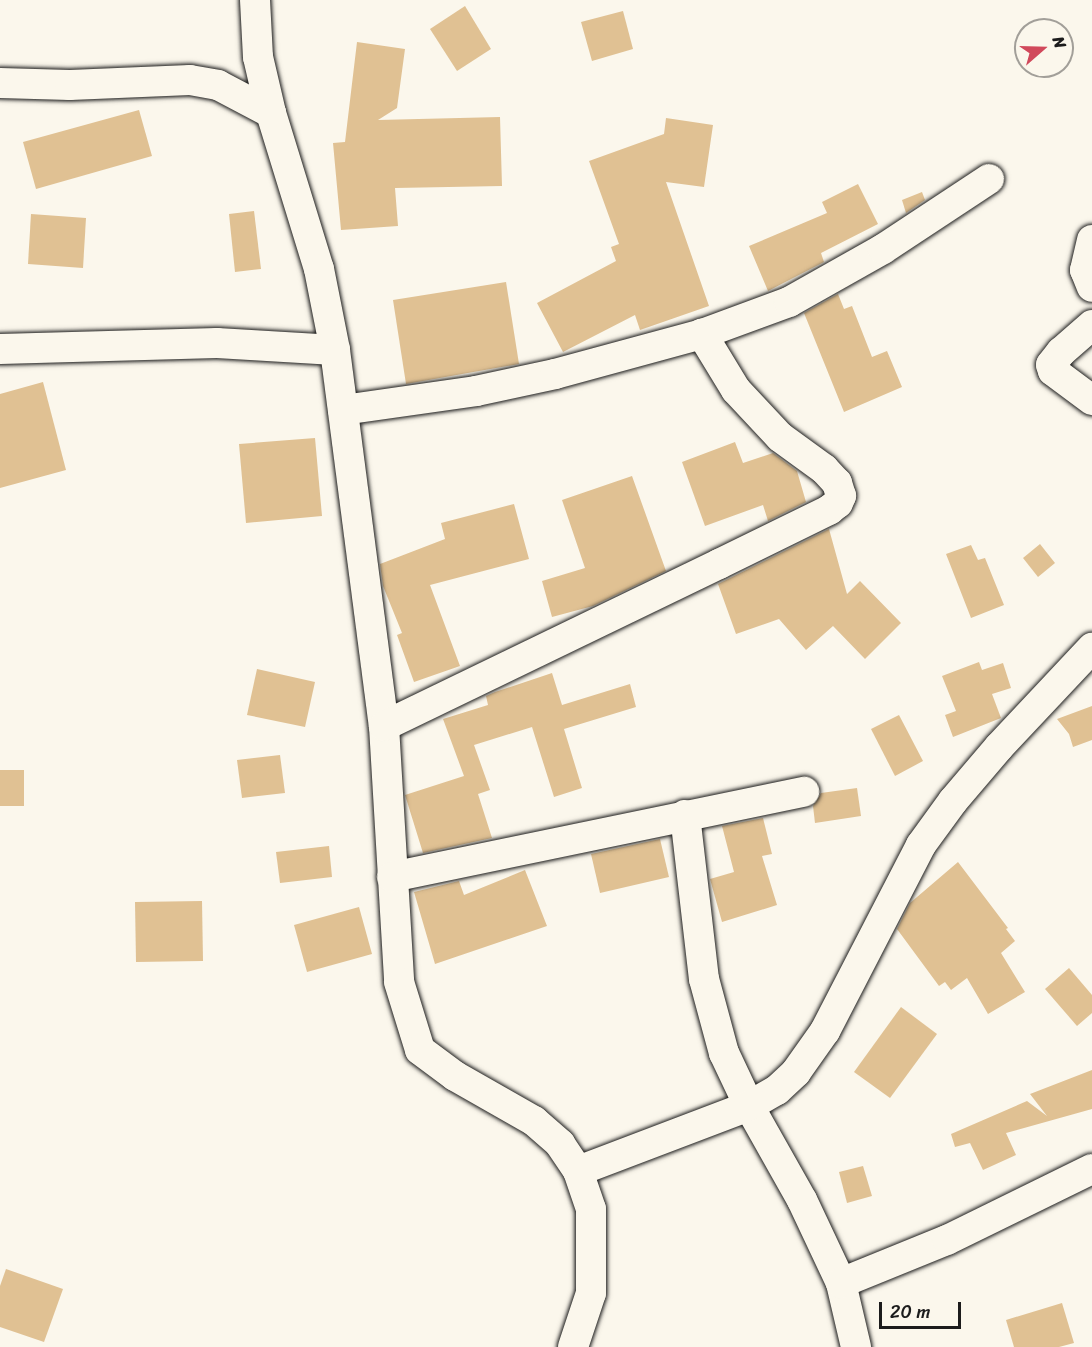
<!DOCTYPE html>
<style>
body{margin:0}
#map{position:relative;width:1092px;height:1347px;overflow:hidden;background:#fbf7ec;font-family:Sriracha,sans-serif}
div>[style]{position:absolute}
.building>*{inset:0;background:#e0c193}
.roads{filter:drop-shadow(0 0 2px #1c1c1c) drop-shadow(0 0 2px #1c1c1c)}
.minor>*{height:30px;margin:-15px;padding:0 15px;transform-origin:15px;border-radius:15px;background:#fbf7ec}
span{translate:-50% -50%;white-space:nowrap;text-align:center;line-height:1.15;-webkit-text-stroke:6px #fbf7ec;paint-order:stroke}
.north{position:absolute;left:1014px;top:18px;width:60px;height:60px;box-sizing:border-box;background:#fbf7ec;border:2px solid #a29f99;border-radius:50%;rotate:70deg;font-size:16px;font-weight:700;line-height:24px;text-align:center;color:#1c1c1c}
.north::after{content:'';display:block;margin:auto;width:21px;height:27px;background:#d1495b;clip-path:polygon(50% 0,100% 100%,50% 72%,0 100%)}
.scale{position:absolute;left:879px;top:1302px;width:82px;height:27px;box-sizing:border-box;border:3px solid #1c1c1c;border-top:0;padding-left:8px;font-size:18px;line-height:21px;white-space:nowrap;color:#1c1c1c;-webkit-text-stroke:4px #fbf7ec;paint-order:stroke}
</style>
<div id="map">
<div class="building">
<i style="clip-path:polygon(465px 6px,491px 49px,457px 71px,430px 29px)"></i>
<i style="clip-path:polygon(623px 11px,633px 49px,592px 61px,581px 22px)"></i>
<i style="clip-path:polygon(357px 42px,405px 49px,397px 108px,378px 120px,500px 117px,502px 186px,395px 188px,398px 226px,341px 230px,333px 143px,345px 142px)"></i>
<i style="clip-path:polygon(139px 110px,152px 156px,36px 189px,23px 142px)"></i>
<i style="clip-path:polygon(666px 118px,713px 125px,704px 187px,666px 182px,709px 306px,640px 330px,635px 315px,563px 352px,537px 303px,616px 261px,611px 247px,619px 244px,589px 161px,664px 134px)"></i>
<i style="clip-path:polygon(858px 184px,878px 224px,821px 253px,824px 262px,768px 291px,749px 246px,827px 213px,822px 202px)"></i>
<i style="clip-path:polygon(922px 192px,925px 200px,906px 213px,902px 200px)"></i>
<i style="clip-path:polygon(254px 211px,261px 269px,235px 272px,229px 214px)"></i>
<i style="clip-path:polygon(31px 214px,86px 218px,83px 268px,28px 264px)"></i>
<i style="clip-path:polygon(506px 282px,519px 364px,406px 384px,393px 300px)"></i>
<i style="clip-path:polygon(838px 294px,844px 309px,852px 306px,872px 357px,887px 351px,902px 387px,844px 412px,804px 313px)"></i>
<i style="clip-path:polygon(43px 382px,66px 470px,0 488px,0 394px)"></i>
<i style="clip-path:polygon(315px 438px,322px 516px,246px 523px,239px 444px)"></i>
<i style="clip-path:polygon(735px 442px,743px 463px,773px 453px,797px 471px,806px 502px,768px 521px,763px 505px,705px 526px,682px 462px)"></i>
<i style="clip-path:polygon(632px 476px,666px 571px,593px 606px,552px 617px,542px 581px,585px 568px,562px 500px)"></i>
<i style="clip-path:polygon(514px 504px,529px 559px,430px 585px,460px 666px,414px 682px,397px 635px,402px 633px,383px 586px,380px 564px,445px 539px,441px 523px)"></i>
<i style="clip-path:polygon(829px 529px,847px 594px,860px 581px,901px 623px,865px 659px,833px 626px,806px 650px,779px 619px,736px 634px,718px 584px)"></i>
<i style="clip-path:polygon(1040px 544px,1055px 563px,1038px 577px,1023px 558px)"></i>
<i style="clip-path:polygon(971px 545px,978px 560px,985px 558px,1004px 605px,971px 618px,946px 554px)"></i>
<i style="clip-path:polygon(979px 662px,982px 670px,1003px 663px,1011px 688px,992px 694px,1001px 718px,953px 737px,945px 715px,956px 711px,942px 676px)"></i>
<i style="clip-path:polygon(257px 669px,315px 682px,305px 727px,247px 715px)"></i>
<i style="clip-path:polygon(552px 673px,562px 705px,630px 684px,636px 707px,564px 729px,582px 788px,554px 797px,532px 727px,474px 745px,490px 790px,478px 794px,492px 838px,423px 853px,405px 795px,464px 776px,443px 719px,488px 705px,486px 696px,495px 692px)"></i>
<i style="clip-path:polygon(1092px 706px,1092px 740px,1073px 747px,1069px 734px,1057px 719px)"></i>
<i style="clip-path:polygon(899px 715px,923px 761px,895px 776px,871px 729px)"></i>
<i style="clip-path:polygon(280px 755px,285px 793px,242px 798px,237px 760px)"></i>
<i style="clip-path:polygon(0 770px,24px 770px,24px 806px,0 806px)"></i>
<i style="clip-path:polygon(857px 788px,861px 816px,815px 823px,813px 806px,821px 793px)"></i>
<i style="clip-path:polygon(763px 818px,772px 854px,762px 856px,777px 905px,722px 922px,710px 879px,734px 872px,722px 826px)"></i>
<i style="clip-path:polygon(660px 839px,669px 877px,600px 893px,591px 854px)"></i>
<i style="clip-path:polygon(329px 846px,332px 877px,280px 883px,276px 852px)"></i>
<i style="clip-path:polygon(958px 862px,1008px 928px,1006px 929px,1015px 941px,1001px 953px,1025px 992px,988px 1014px,967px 978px,951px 990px,945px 982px,939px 986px,897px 929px,910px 903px)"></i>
<i style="clip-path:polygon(525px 870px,547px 926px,435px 964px,414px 892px,459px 881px,464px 895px)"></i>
<i style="clip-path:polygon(202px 901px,203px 961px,136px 962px,135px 902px)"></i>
<i style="clip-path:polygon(359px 907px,372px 954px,307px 972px,294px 925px)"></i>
<i style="clip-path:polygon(1069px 968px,1092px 995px,1092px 1013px,1077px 1026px,1045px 989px)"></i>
<i style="clip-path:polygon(901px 1007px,937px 1034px,890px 1098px,854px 1072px)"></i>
<i style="clip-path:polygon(1092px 1070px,1092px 1109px,1006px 1133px,1016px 1155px,983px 1170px,970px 1143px,955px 1147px,951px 1134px,1027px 1101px,1047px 1116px,1030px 1094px)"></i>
<i style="clip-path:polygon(863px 1166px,872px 1196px,847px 1203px,839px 1172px)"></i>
<i style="clip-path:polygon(6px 1269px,63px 1289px,44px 1342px,0 1327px,0 1286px)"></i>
<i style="clip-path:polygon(1062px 1303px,1074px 1343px,1059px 1347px,1014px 1347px,1006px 1320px)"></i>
</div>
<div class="roads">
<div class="minor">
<i style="left:255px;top:0;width:57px;rotate:87deg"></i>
<i style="left:258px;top:57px;width:57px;rotate:76.9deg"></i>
<i style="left:271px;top:113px;width:163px;rotate:72.9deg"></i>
<i style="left:319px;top:269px;width:83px;rotate:78.8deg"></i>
<i style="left:335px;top:350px;width:379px;rotate:82.6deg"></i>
<i style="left:384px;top:726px;width:256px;rotate:86.6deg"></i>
<i style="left:399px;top:982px;width:71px;rotate:72.8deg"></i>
<i style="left:420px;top:1050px;width:44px;rotate:36.6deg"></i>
<i style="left:455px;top:1076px;width:91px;rotate:29.7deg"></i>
<i style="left:534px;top:1121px;width:35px;rotate:41deg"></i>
<i style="left:560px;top:1144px;width:32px;rotate:56deg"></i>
<i style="left:578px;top:1171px;width:40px;rotate:71.1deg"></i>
<i style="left:591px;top:1209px;width:84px;rotate:90deg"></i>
<i style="left:591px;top:1293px;width:57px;rotate:108.4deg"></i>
<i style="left:0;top:83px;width:70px;rotate:1.6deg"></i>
<i style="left:70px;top:85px;width:120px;rotate:-2.4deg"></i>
<i style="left:190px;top:80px;width:28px;rotate:10deg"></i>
<i style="left:218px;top:85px;width:60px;rotate:27.8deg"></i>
<i style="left:1092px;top:240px;width:31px;rotate:103deg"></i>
<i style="left:1085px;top:270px;width:18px;rotate:68deg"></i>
<i style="left:1092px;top:325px;width:41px;rotate:138.9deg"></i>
<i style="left:1061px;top:352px;width:16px;rotate:128deg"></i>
<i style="left:1051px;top:365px;width:6px;rotate:72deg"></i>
<i style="left:1053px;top:371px;width:49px;rotate:36.6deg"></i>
<i style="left:0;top:349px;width:217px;rotate:-1.6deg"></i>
<i style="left:217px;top:343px;width:118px;rotate:3.4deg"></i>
<i style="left:343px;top:410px;width:134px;rotate:-8.1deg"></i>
<i style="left:476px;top:391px;width:81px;rotate:-12.1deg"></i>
<i style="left:555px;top:374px;width:152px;rotate:-15.2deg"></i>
<i style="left:702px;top:334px;width:93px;rotate:-20.2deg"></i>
<i style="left:789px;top:302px;width:108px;rotate:-29.4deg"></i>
<i style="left:883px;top:249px;width:127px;rotate:-33.4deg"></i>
<i style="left:384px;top:726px;width:372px;rotate:-25.8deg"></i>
<i style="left:719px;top:564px;width:123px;rotate:-26.1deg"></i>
<i style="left:829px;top:510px;width:11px;rotate:-38deg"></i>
<i style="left:838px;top:503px;width:8px;rotate:-67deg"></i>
<i style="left:841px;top:496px;width:14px;rotate:-107deg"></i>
<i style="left:837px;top:483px;width:19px;rotate:-133deg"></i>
<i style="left:824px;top:469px;width:54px;rotate:-144deg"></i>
<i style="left:780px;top:437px;width:64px;rotate:-133.1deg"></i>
<i style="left:736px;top:390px;width:66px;rotate:-121.3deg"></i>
<i style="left:685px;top:815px;width:165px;rotate:83.4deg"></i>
<i style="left:704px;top:979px;width:77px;rotate:74.9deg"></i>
<i style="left:724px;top:1053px;width:59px;rotate:64.7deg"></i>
<i style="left:749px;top:1106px;width:108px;rotate:60.6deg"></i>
<i style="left:802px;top:1200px;width:92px;rotate:64.8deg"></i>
<i style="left:841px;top:1283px;width:66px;rotate:76.8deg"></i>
<i style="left:392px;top:877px;width:421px;rotate:-11.7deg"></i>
<i style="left:578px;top:1171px;width:183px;rotate:-20.8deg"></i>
<i style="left:749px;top:1106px;width:32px;rotate:-30deg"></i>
<i style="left:777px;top:1090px;width:26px;rotate:-43deg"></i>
<i style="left:796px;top:1072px;width:50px;rotate:-54.7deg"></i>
<i style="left:825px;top:1031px;width:209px;rotate:-62.7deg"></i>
<i style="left:921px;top:845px;width:54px;rotate:-54deg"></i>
<i style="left:953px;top:801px;width:71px;rotate:-49.6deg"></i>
<i style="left:999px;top:747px;width:136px;rotate:-46.8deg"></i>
<i style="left:841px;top:1283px;width:114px;rotate:-22.1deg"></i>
<i style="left:947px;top:1240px;width:161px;rotate:-26.1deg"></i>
</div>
</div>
<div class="north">N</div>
<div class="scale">20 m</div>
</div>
